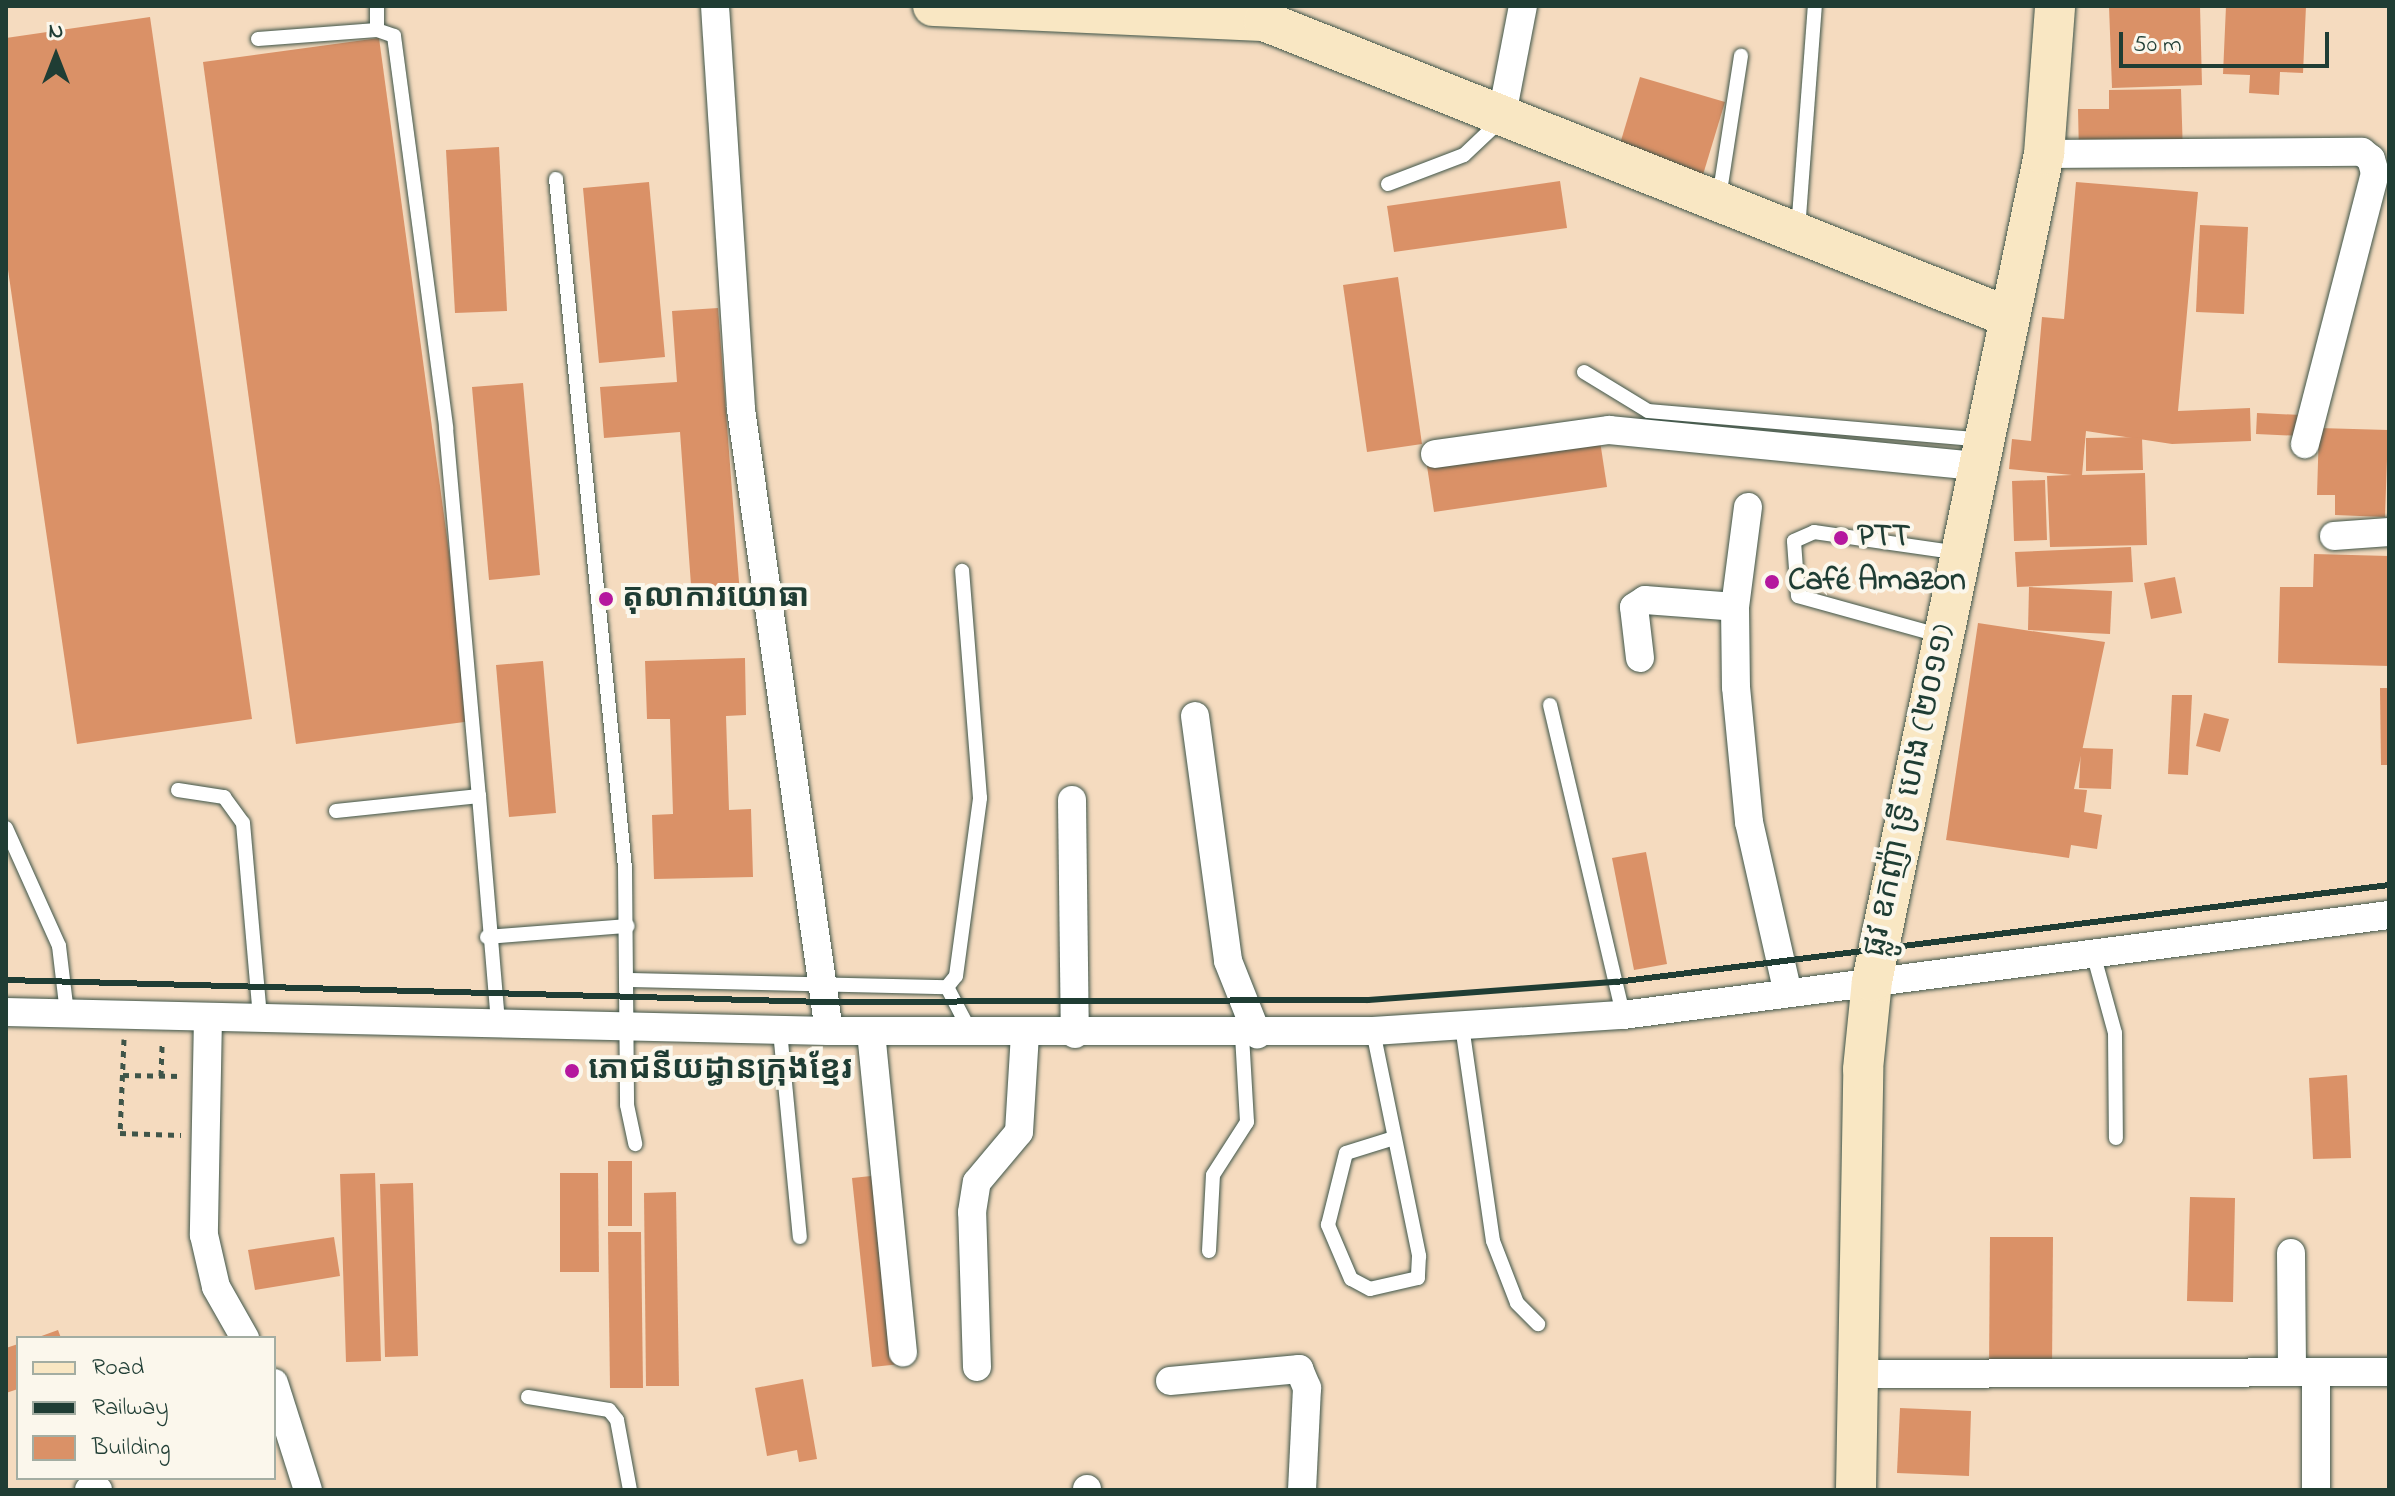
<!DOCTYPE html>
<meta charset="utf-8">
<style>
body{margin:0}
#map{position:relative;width:2395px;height:1496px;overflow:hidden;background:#f5dbbf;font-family:"Indie Flower","Noto Sans Khmer",sans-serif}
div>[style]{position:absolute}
.building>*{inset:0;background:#da9167}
.path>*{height:5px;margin-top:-2.5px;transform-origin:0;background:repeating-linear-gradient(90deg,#3f5549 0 6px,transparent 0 12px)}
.roads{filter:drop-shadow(0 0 2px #3f5549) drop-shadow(0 0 2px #3f5549)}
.lane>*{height:14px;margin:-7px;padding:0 7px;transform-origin:7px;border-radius:7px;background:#fff}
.street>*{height:28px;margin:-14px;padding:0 14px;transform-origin:14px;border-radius:14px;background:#fff}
.secondary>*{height:40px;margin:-20px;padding:0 20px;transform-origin:20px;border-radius:20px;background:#f9e7c3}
.rail>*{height:6px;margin:-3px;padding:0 3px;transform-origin:3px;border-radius:3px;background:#1f3d34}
.dots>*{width:22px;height:22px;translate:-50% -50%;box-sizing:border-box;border:4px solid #fbf7ec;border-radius:50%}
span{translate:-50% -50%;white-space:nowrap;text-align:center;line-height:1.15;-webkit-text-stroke:8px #fbf7ec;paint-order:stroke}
.poi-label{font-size:32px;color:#1f3d34;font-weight:700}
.left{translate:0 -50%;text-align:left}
.street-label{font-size:32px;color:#1f3d34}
.frame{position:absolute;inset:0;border:8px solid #1f3d34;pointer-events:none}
.legend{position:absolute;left:16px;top:1336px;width:260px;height:144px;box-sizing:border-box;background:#fbf7ec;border:2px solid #a3ada2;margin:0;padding:10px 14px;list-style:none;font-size:24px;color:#1f3d34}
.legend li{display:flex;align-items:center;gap:16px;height:40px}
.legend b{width:40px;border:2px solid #a3ada2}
.north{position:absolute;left:16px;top:16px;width:80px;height:80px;-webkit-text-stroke:6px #fbf7ec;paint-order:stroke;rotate:0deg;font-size:22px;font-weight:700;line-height:32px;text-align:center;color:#1f3d34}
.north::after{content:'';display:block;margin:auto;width:28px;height:36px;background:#1f3d34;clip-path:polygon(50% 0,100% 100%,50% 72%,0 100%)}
.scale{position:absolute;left:2119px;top:32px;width:210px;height:36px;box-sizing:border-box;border:4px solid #1f3d34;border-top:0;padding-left:10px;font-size:24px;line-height:28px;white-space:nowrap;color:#1f3d34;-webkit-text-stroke:6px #fbf7ec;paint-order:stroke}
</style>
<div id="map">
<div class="building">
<i style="clip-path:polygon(2109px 6px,2200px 6px,2202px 85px,2112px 88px)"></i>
<i style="clip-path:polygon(2226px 6px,2306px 6px,2303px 73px,2280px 72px,2279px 95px,2249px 93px,2250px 75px,2223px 74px)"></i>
<i style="clip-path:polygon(150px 17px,252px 719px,77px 744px,6px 256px,6px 38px)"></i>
<i style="clip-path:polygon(379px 38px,472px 721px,296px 744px,203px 62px)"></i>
<i style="clip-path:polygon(1640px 77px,1725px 102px,1702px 178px,1617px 154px)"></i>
<i style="clip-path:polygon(2181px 89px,2183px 155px,2079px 156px,2078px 109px,2109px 109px,2109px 90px)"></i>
<i style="clip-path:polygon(499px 147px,507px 311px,455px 313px,446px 150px)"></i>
<i style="clip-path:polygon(1560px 181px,1567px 228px,1394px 252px,1387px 206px)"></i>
<i style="clip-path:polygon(649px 182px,665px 357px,599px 363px,583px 188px)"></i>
<i style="clip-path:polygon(2076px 182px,2198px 192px,2178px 411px,2250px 408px,2251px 441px,2172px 444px,2086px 431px,2082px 475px,2145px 473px,2147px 545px,2050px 547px,2047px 476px,2072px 475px,2009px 469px,2012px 439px,2031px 441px,2042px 317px,2064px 319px)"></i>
<i style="clip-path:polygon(2200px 225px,2248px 227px,2244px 314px,2196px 312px)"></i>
<i style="clip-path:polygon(1398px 277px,1422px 444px,1367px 452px,1343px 285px)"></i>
<i style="clip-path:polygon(718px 308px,740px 595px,692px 599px,680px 432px,604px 438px,600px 387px,677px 382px,672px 311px)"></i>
<i style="clip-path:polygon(523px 383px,540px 575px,489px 580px,472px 387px)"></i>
<i style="clip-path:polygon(2257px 413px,2301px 415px,2301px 436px,2256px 434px)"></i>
<i style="clip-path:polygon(2319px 428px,2388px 430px,2385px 517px,2335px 515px,2335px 495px,2317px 495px)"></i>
<i style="clip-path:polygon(2142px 437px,2143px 470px,2086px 471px,2086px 438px)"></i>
<i style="clip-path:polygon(1600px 441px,1607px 487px,1434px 512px,1427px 466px)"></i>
<i style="clip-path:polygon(2045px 480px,2047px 540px,2014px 541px,2012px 481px)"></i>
<i style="clip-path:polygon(2131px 547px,2133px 582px,2017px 587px,2015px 552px)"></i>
<i style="clip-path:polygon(2314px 554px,2389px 556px,2389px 666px,2278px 663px,2280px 587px,2313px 587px)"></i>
<i style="clip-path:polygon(2175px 577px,2182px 613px,2151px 619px,2144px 583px)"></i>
<i style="clip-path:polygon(2029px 587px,2112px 591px,2110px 634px,2028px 630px)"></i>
<i style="clip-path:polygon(1978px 623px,2105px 642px,2074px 789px,2087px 790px,2084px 812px,2102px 815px,2097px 849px,2071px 845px,2069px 858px,1946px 840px)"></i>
<i style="clip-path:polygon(745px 658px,746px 715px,726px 716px,729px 810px,751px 809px,753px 877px,654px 879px,652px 815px,673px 814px,670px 719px,647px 719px,645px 661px)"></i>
<i style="clip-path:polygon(543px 661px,556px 813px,509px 817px,496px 665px)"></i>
<i style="clip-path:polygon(2380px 688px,2389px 688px,2389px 765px,2381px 765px)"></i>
<i style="clip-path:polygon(2172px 695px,2192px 695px,2188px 775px,2168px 774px)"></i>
<i style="clip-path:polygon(2204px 713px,2229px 719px,2220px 752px,2196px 746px)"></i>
<i style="clip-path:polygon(2081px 748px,2113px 749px,2111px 789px,2079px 788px)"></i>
<i style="clip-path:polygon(1646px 852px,1667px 964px,1634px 970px,1612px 858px)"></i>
<i style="clip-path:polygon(2347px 1075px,2351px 1158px,2313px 1159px,2309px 1078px)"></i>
<i style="clip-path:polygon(608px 1161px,632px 1161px,632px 1226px,608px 1226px)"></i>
<i style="clip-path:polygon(375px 1173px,381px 1361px,346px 1362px,340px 1174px)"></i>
<i style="clip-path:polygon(560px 1173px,598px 1173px,599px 1272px,560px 1272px)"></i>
<i style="clip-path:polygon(881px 1175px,901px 1364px,872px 1367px,852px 1178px)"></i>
<i style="clip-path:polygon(413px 1183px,418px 1356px,385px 1357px,380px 1184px)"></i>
<i style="clip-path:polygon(676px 1192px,679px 1386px,646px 1386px,644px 1193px)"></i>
<i style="clip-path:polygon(2190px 1197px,2235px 1198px,2233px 1302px,2187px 1301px)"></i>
<i style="clip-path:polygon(608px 1232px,641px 1232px,643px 1388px,610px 1388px)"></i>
<i style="clip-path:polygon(334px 1237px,340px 1276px,255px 1290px,248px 1250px)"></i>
<i style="clip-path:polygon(1990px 1237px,2053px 1237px,2052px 1372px,1989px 1371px)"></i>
<i style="clip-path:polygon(58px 1330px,61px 1338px,36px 1338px)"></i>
<i style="clip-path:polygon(18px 1344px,18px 1389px,6px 1393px,6px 1348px)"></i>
<i style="clip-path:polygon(803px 1379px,817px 1459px,799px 1462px,797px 1450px,767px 1456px,755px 1388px)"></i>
<i style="clip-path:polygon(1900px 1408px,1971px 1411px,1969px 1476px,1897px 1473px)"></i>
</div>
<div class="path">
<i style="left:124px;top:1039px;width:94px;rotate:92.4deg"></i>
<i style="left:120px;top:1133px;width:61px;rotate:1.9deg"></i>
<i style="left:123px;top:1075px;width:59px;rotate:1deg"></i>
<i style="left:161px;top:1076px;width:35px;rotate:-88deg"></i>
</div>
<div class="roads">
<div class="lane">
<i style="left:377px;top:6px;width:24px;rotate:90deg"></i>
<i style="left:258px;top:39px;width:119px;rotate:-4.3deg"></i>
<i style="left:377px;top:30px;width:18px;rotate:19deg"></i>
<i style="left:394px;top:36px;width:395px;rotate:82.4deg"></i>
<i style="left:446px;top:428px;width:369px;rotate:84.9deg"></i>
<i style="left:556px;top:179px;width:692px;rotate:84.28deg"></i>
<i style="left:625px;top:868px;width:237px;rotate:89.5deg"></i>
<i style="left:627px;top:1105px;width:40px;rotate:78deg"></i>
<i style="left:1388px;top:184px;width:81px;rotate:-20.9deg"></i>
<i style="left:1464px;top:155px;width:51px;rotate:-43.4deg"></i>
<i style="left:1719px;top:198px;width:144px;rotate:-81.2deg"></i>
<i style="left:1798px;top:230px;width:225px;rotate:-85.7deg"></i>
<i style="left:1584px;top:372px;width:75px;rotate:31.4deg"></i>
<i style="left:1648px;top:411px;width:336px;rotate:4.9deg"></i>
<i style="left:1942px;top:636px;width:149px;rotate:-164.5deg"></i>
<i style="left:1798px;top:596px;width:55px;rotate:-94.2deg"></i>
<i style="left:1794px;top:541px;width:22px;rotate:-24deg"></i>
<i style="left:1814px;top:532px;width:148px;rotate:8.2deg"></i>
<i style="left:1550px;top:705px;width:318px;rotate:76.7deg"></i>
<i style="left:178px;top:790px;width:47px;rotate:8.7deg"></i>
<i style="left:224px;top:797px;width:32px;rotate:54deg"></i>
<i style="left:243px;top:823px;width:196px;rotate:85deg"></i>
<i style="left:336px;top:811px;width:144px;rotate:-6deg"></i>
<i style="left:479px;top:796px;width:229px;rotate:85.2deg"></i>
<i style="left:6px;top:828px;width:129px;rotate:65.8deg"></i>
<i style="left:59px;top:946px;width:67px;rotate:83.2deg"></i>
<i style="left:487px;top:937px;width:141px;rotate:-4.5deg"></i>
<i style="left:2093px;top:953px;width:83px;rotate:74.6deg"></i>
<i style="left:2115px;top:1033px;width:105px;rotate:89.5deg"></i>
<i style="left:630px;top:980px;width:317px;rotate:1.3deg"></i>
<i style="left:947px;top:987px;width:14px;rotate:-51deg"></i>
<i style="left:956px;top:976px;width:180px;rotate:-82.3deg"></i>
<i style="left:980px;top:798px;width:228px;rotate:-94.5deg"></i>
<i style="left:947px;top:987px;width:52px;rotate:62.4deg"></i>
<i style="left:1462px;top:1026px;width:217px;rotate:81.8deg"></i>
<i style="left:1493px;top:1241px;width:66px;rotate:68.8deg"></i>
<i style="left:1517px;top:1303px;width:30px;rotate:45deg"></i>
<i style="left:780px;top:1031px;width:207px;rotate:84.5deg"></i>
<i style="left:1373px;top:1031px;width:230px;rotate:78.4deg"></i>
<i style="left:1419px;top:1256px;width:22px;rotate:93deg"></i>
<i style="left:1418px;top:1278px;width:49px;rotate:167.1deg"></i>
<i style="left:1370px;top:1289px;width:21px;rotate:-152deg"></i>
<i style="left:1351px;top:1279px;width:59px;rotate:-113.1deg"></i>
<i style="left:1328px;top:1225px;width:74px;rotate:-76deg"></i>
<i style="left:1346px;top:1153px;width:47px;rotate:-17.3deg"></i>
<i style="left:1209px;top:1251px;width:76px;rotate:-87deg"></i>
<i style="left:1213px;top:1175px;width:63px;rotate:-57.3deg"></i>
<i style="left:1247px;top:1122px;width:88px;rotate:-93.3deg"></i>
<i style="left:528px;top:1397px;width:82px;rotate:9.1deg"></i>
<i style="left:609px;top:1410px;width:13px;rotate:51deg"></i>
<i style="left:617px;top:1420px;width:71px;rotate:79.5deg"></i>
</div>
<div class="street">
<i style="left:715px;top:6px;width:404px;rotate:86.3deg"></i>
<i style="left:741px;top:409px;width:628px;rotate:81.95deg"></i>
<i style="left:1501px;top:120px;width:116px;rotate:-79.1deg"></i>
<i style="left:2044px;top:154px;width:318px;rotate:-0.4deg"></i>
<i style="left:2362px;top:152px;width:11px;rotate:38deg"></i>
<i style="left:2371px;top:159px;width:15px;rotate:74deg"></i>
<i style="left:2375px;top:173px;width:280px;rotate:104.5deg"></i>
<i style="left:1435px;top:454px;width:176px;rotate:-7.9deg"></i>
<i style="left:1609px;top:430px;width:371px;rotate:5.6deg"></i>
<i style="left:1748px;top:507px;width:101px;rotate:97.4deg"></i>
<i style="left:1735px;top:607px;width:80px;rotate:89.3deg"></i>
<i style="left:1736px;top:687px;width:136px;rotate:84.5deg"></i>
<i style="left:1749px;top:822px;width:175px;rotate:77.2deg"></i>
<i style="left:2334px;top:536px;width:55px;rotate:-4.2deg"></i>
<i style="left:1640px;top:658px;width:51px;rotate:-96.7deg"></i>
<i style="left:1634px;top:607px;width:13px;rotate:-32deg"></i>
<i style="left:1645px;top:600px;width:90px;rotate:4.4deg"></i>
<i style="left:1195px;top:716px;width:247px;rotate:82.3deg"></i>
<i style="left:1228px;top:961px;width:79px;rotate:68.3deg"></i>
<i style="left:1072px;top:800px;width:234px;rotate:89.3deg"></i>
<i style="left:6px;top:1012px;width:823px;rotate:1.32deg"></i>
<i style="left:829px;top:1031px;width:544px"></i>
<i style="left:1373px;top:1031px;width:251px;rotate:-3.7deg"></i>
<i style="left:1623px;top:1015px;width:772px;rotate:-7.44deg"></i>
<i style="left:208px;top:1017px;width:218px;rotate:91.1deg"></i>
<i style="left:204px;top:1235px;width:53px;rotate:77deg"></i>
<i style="left:216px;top:1287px;width:59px;rotate:60.4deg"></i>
<i style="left:871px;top:1032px;width:322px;rotate:84.3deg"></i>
<i style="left:2291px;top:1253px;width:119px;rotate:89.5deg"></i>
<i style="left:977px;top:1367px;width:155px;rotate:-91.8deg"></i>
<i style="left:972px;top:1212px;width:30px;rotate:-81deg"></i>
<i style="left:977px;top:1182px;width:65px;rotate:-50deg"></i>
<i style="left:1019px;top:1132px;width:99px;rotate:-86.5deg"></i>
<i style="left:2316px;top:1372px;width:118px;rotate:90deg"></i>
<i style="left:1861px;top:1374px;width:528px;rotate:-0.22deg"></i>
<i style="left:1170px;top:1381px;width:130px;rotate:-5.3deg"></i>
<i style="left:1299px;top:1369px;width:21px;rotate:67deg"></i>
<i style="left:1307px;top:1388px;width:102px;rotate:92.8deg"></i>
<i style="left:274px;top:1383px;width:112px;rotate:72.4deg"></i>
<i style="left:1087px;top:1489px;width:1px;rotate:90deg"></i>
<i style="left:89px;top:1490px;width:9px"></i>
</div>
<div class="secondary">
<i style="left:933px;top:6px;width:331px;rotate:2.6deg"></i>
<i style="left:1264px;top:21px;width:802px;rotate:21.67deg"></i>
<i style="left:1856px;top:1490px;width:421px;rotate:-89deg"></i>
<i style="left:1863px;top:1069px;width:88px;rotate:-84.2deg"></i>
<i style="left:1872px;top:981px;width:845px;rotate:-78.25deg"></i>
<i style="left:2044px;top:154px;width:148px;rotate:-85.7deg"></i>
</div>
</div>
<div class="rail">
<i style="left:6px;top:980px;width:818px;rotate:1.54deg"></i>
<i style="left:824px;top:1002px;width:544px;rotate:-0.21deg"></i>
<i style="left:1368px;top:1000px;width:249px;rotate:-4.2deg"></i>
<i style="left:1616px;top:982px;width:779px;rotate:-7.15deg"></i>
</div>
<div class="dots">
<i style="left:1841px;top:538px;background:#b5179e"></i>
<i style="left:1772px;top:582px;background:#b5179e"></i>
<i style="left:606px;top:599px;background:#b5179e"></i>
<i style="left:572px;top:1071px;background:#b5179e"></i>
</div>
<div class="poi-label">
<span class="left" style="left:1857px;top:538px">PTT</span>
<span class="left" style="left:1788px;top:582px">Café Amazon</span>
<span class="left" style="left:622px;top:599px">តុលាការយោធា</span>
<span class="left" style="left:588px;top:1071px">ភោជនីយដ្ធានក្រុងខ្មែរ</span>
</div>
<div class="street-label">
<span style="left:1911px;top:791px;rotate:-78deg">ផ្លូវ ឧកញ៉ា ទ្រី ហេង (២០១១)</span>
</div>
<div class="frame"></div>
<ul class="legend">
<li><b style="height:10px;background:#f9e7c3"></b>Road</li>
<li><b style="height:10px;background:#1f3d34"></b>Railway</li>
<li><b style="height:22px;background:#da9167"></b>Building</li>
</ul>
<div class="north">N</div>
<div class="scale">50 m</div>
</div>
